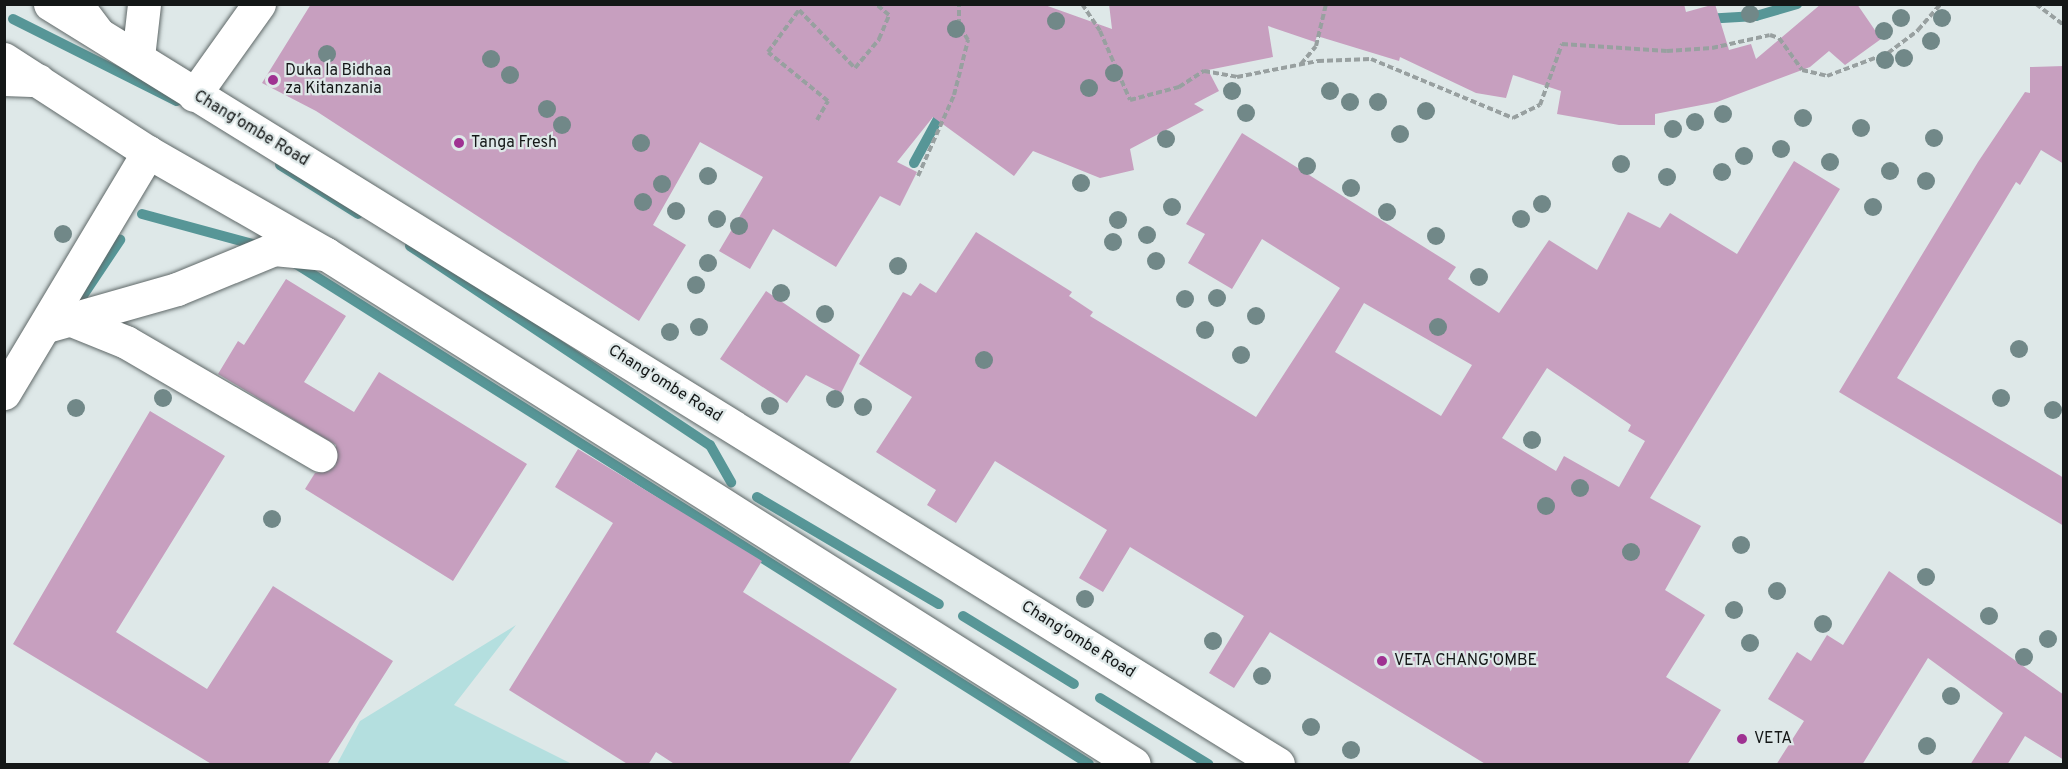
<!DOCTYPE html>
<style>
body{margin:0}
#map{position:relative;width:2068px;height:769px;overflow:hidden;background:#dee8e8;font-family:Overpass,sans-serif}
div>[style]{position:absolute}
.green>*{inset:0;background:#b4dfdf}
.stream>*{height:10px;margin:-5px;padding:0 5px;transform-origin:5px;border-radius:5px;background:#579697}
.building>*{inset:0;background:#c79fbf}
.path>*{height:4px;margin-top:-2px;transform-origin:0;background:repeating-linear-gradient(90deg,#98a0a0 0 6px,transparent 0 9px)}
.roads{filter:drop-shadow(0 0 2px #5f6868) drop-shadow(0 0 2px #5f6868)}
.minor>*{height:33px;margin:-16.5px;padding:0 16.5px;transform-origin:16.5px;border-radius:16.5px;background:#fff}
.major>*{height:33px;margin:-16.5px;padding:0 16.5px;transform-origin:16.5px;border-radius:16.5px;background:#fff}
.highway>*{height:33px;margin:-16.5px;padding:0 16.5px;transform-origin:16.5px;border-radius:16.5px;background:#fff}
.trees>*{width:18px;height:18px;margin:-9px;border-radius:50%;background:#718888}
.dots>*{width:16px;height:16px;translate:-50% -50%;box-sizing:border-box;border:3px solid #dee8e8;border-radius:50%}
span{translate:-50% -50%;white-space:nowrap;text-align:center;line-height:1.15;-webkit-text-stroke:4.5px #dee8e8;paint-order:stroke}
.poi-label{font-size:16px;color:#141717}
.left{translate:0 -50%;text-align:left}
.street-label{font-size:16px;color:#141717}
.frame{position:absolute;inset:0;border:6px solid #141717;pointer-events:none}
</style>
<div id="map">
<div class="green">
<i style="clip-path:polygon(516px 625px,454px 705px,572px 764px,337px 764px,360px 721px)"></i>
</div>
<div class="stream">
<i style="left:13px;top:19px;width:183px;rotate:26.6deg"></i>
<i style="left:1705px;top:19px;width:51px;rotate:-3.4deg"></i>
<i style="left:1756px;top:16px;width:43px;rotate:-16.3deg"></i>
<i style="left:914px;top:163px;width:63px;rotate:-61.4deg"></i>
<i style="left:280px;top:165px;width:92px;rotate:32.1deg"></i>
<i style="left:142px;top:214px;width:122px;rotate:15.2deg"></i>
<i style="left:410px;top:246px;width:360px;rotate:33.6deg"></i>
<i style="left:710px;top:445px;width:43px;rotate:60.4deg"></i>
<i style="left:293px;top:262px;width:941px;rotate:32.24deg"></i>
<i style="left:72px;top:312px;width:87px;rotate:-56.3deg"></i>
<i style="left:757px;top:497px;width:211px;rotate:30.5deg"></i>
<i style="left:963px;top:616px;width:130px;rotate:31.5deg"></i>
<i style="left:1100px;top:698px;width:127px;rotate:31.4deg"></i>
</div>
<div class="building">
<i style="clip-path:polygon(311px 4px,1042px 4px,1112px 29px,1109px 4px,1684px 4px,1686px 12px,1715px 4px,1729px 50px,1751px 44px,1756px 59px,1821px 4px,1857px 4px,1881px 39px,1845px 65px,1829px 51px,1810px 67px,1717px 102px,1655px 114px,1655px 125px,1619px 125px,1557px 114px,1561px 91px,1513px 75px,1506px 98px,1476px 93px,1400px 57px,1399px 61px,1317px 36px,1315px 42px,1268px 26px,1273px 57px,1208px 70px,1219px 91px,1194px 104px,1204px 110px,1130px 149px,1134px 170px,1100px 178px,1033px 151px,1014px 176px,933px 117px,897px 162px,917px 172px,900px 206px,880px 196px,836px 267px,773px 229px,750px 269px,719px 251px,763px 177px,700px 142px,653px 225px,686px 245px,639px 321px,316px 111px,262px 83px)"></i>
<i style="clip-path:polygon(2064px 66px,2064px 164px,2041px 150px,2020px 185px,2016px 182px,1897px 378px,2064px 478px,2064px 526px,1839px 392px,1978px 162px,2025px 92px,2030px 93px,2030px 67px)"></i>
<i style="clip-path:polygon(evenodd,1242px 133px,1456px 267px,1448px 279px,1499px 313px,1549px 240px,1597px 270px,1628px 212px,1660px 228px,1670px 213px,1737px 254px,1794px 161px,1840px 189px,1650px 498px,1701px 526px,1665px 590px,1705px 615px,1666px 677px,1721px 710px,1687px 765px,1487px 765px,1270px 632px,1234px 688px,1209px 673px,1244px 616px,1130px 547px,1103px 592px,1079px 578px,1107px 530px,995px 461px,956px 523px,927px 505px,936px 490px,876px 452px,912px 397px,859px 364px,903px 292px,911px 296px,920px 283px,936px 293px,976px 232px,1072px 292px,1069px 296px,1093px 312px,1090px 316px,1256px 417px,1340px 288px,1262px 239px,1232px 289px,1188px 263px,1205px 234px,1186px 224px,1242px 133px,1364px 303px,1472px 365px,1441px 416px,1335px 352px,1364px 303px,1242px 133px,1547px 368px,1631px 425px,1628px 431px,1645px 441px,1619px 487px,1564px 456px,1556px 471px,1502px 438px,1547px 368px)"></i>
<i style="clip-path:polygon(286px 279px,346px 316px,304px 382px,354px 412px,379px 372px,527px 464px,453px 581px,305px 489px,315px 473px,329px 471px,336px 465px,336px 445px,218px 374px,238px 341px,244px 345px)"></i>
<i style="clip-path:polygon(766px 291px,860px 355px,841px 393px,806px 375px,787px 403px,720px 359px)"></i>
<i style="clip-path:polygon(150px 411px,225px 456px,116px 632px,207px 689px,273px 586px,393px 661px,327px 765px,213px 765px,13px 644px)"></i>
<i style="clip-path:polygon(578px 449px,762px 561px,743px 592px,897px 689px,848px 765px,676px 765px,656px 752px,648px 765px,629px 765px,509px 690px,613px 523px,555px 487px)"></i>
<i style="clip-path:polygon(1889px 571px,2064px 695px,2064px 760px,2025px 736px,2007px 765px,1970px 765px,2003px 713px,1928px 658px,1862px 765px,1776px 765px,1804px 721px,1768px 699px,1797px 652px,1811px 661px,1827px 635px,1843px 645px)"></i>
</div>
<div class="path">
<i style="left:1082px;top:4px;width:32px;rotate:56deg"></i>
<i style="left:1100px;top:31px;width:75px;rotate:66.5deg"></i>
<i style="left:1130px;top:100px;width:51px;rotate:-14.9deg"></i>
<i style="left:1179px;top:87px;width:30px;rotate:-33deg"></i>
<i style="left:1204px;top:71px;width:34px;rotate:10deg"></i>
<i style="left:1237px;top:77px;width:83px;rotate:-11.2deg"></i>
<i style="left:1318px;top:61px;width:53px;rotate:-2.2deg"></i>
<i style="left:1371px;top:59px;width:154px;rotate:22.6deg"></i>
<i style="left:1513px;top:118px;width:30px;rotate:-26deg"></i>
<i style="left:1540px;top:105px;width:65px;rotate:-70.2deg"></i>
<i style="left:1562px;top:44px;width:105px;rotate:3.8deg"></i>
<i style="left:1667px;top:51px;width:45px;rotate:-3.8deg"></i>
<i style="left:1712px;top:48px;width:59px;rotate:-12.6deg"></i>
<i style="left:1770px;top:35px;width:9px;rotate:18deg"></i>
<i style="left:1779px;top:38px;width:39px;rotate:54deg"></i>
<i style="left:1802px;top:70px;width:26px;rotate:13deg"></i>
<i style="left:1827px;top:76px;width:65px;rotate:-20.7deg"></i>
<i style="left:1888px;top:53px;width:38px;rotate:-37deg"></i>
<i style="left:1918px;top:30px;width:35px;rotate:-49deg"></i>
<i style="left:2036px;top:4px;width:35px;rotate:37deg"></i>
<i style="left:1301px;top:64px;width:23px;rotate:-50deg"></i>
<i style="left:1316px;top:46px;width:43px;rotate:-76.6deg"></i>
<i style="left:817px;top:120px;width:22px;rotate:-60deg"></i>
<i style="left:828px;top:101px;width:77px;rotate:-140.8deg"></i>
<i style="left:768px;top:52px;width:52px;rotate:-53.6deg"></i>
<i style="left:799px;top:10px;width:81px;rotate:46deg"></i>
<i style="left:855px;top:68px;width:38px;rotate:-50deg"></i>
<i style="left:879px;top:39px;width:26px;rotate:-67deg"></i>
<i style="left:889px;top:15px;width:17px;rotate:-140deg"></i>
<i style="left:918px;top:176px;width:89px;rotate:-66deg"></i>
<i style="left:954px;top:95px;width:57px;rotate:-75.7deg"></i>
<i style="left:968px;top:40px;width:17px;rotate:-121deg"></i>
<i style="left:959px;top:25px;width:21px;rotate:-90deg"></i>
</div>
<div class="roads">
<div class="minor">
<i style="left:138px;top:57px;width:53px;rotate:-83.5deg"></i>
<i style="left:194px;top:95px;width:112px;rotate:-54.5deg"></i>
<i style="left:74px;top:321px;width:56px;rotate:22deg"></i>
<i style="left:126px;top:342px;width:225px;rotate:30.2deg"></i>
<i style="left:47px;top:326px;width:135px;rotate:-15.9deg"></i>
<i style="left:177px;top:289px;width:105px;rotate:-22.4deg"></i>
<i style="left:274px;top:249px;width:52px;rotate:5.5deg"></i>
<i style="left:4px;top:393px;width:281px;rotate:-59.1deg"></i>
</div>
<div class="major">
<i style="left:50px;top:4px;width:1444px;rotate:31.75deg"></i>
<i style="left:4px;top:59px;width:171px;rotate:32.9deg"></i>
<i style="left:148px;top:152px;width:205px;rotate:29.8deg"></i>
<i style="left:326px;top:254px;width:955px;rotate:32.26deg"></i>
</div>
<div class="highway">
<i style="left:76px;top:4px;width:35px;rotate:53deg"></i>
<i style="left:4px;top:79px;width:34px;rotate:2deg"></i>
</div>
</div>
<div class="trees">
<i style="left:1750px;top:14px"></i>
<i style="left:1901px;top:18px"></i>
<i style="left:1942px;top:18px"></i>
<i style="left:1056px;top:21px"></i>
<i style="left:956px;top:29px"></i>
<i style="left:1884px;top:31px"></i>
<i style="left:1931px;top:41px"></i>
<i style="left:327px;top:54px"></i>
<i style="left:1904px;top:58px"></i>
<i style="left:491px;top:59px"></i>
<i style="left:1885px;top:60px"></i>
<i style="left:1114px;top:73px"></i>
<i style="left:510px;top:75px"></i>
<i style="left:1089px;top:88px"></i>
<i style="left:1232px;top:91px"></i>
<i style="left:1330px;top:91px"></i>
<i style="left:1350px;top:102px"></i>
<i style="left:1378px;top:102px"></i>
<i style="left:547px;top:109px"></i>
<i style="left:1426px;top:111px"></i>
<i style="left:1246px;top:113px"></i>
<i style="left:1723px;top:114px"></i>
<i style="left:1803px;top:118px"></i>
<i style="left:1695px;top:122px"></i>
<i style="left:562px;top:125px"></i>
<i style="left:1861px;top:128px"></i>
<i style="left:1673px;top:129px"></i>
<i style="left:1400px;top:134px"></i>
<i style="left:1934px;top:138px"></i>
<i style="left:1166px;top:139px"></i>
<i style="left:641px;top:143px"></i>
<i style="left:1781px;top:149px"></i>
<i style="left:1744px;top:156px"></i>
<i style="left:1830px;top:162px"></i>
<i style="left:1621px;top:164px"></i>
<i style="left:1307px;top:166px"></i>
<i style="left:1890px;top:171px"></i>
<i style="left:1722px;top:172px"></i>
<i style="left:708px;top:176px"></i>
<i style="left:1667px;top:177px"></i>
<i style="left:1926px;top:181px"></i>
<i style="left:1081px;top:183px"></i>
<i style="left:662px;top:184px"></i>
<i style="left:1351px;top:188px"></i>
<i style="left:643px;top:202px"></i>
<i style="left:1542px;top:204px"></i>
<i style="left:1172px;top:207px"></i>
<i style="left:1873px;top:207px"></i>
<i style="left:676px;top:211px"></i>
<i style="left:1387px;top:212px"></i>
<i style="left:717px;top:219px"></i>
<i style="left:1521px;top:219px"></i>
<i style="left:1118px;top:220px"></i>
<i style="left:739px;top:226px"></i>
<i style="left:63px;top:234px"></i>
<i style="left:1147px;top:235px"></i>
<i style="left:1436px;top:236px"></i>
<i style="left:1113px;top:242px"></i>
<i style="left:1156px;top:261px"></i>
<i style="left:708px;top:263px"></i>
<i style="left:898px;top:266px"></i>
<i style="left:1479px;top:277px"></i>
<i style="left:696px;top:285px"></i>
<i style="left:781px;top:293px"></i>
<i style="left:1217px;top:298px"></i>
<i style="left:1185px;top:299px"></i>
<i style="left:825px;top:314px"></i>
<i style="left:1256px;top:316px"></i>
<i style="left:699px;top:327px"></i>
<i style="left:1438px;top:327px"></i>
<i style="left:1205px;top:330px"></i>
<i style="left:670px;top:332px"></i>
<i style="left:2019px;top:349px"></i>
<i style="left:1241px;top:355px"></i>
<i style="left:984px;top:360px"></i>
<i style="left:163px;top:398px"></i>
<i style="left:2001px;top:398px"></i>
<i style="left:835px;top:399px"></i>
<i style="left:770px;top:406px"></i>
<i style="left:863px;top:407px"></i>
<i style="left:76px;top:408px"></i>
<i style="left:2053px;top:410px"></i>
<i style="left:1532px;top:440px"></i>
<i style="left:1580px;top:488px"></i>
<i style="left:1546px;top:506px"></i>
<i style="left:272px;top:519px"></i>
<i style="left:1741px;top:545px"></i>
<i style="left:1631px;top:552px"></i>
<i style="left:1926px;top:577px"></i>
<i style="left:1777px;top:591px"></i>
<i style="left:1085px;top:599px"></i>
<i style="left:1734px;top:610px"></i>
<i style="left:1989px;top:616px"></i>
<i style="left:1823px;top:624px"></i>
<i style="left:2048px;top:639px"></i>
<i style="left:1213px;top:641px"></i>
<i style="left:1750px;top:643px"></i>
<i style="left:2024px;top:657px"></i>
<i style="left:1262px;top:676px"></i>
<i style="left:1951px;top:696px"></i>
<i style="left:1311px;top:727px"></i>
<i style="left:1927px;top:746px"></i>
<i style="left:1351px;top:750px"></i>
</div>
<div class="dots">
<i style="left:273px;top:80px;background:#9f3292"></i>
<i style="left:459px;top:143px;background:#9f3292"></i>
<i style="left:1382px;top:661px;background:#9f3292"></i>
<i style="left:1742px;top:739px;background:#9f3292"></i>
</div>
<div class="poi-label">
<span class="left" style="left:285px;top:80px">Duka la Bidhaa<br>za Kitanzania</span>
<span class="left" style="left:471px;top:143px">Tanga Fresh</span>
<span class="left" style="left:1394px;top:661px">VETA CHANG'OMBE</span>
<span class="left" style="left:1754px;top:739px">VETA</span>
</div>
<div class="street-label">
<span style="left:251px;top:129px;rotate:31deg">Chang'ombe Road</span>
<span style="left:665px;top:384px;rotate:32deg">Chang'ombe Road</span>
<span style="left:1078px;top:640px;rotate:32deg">Chang'ombe Road</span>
</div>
<div class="frame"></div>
</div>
